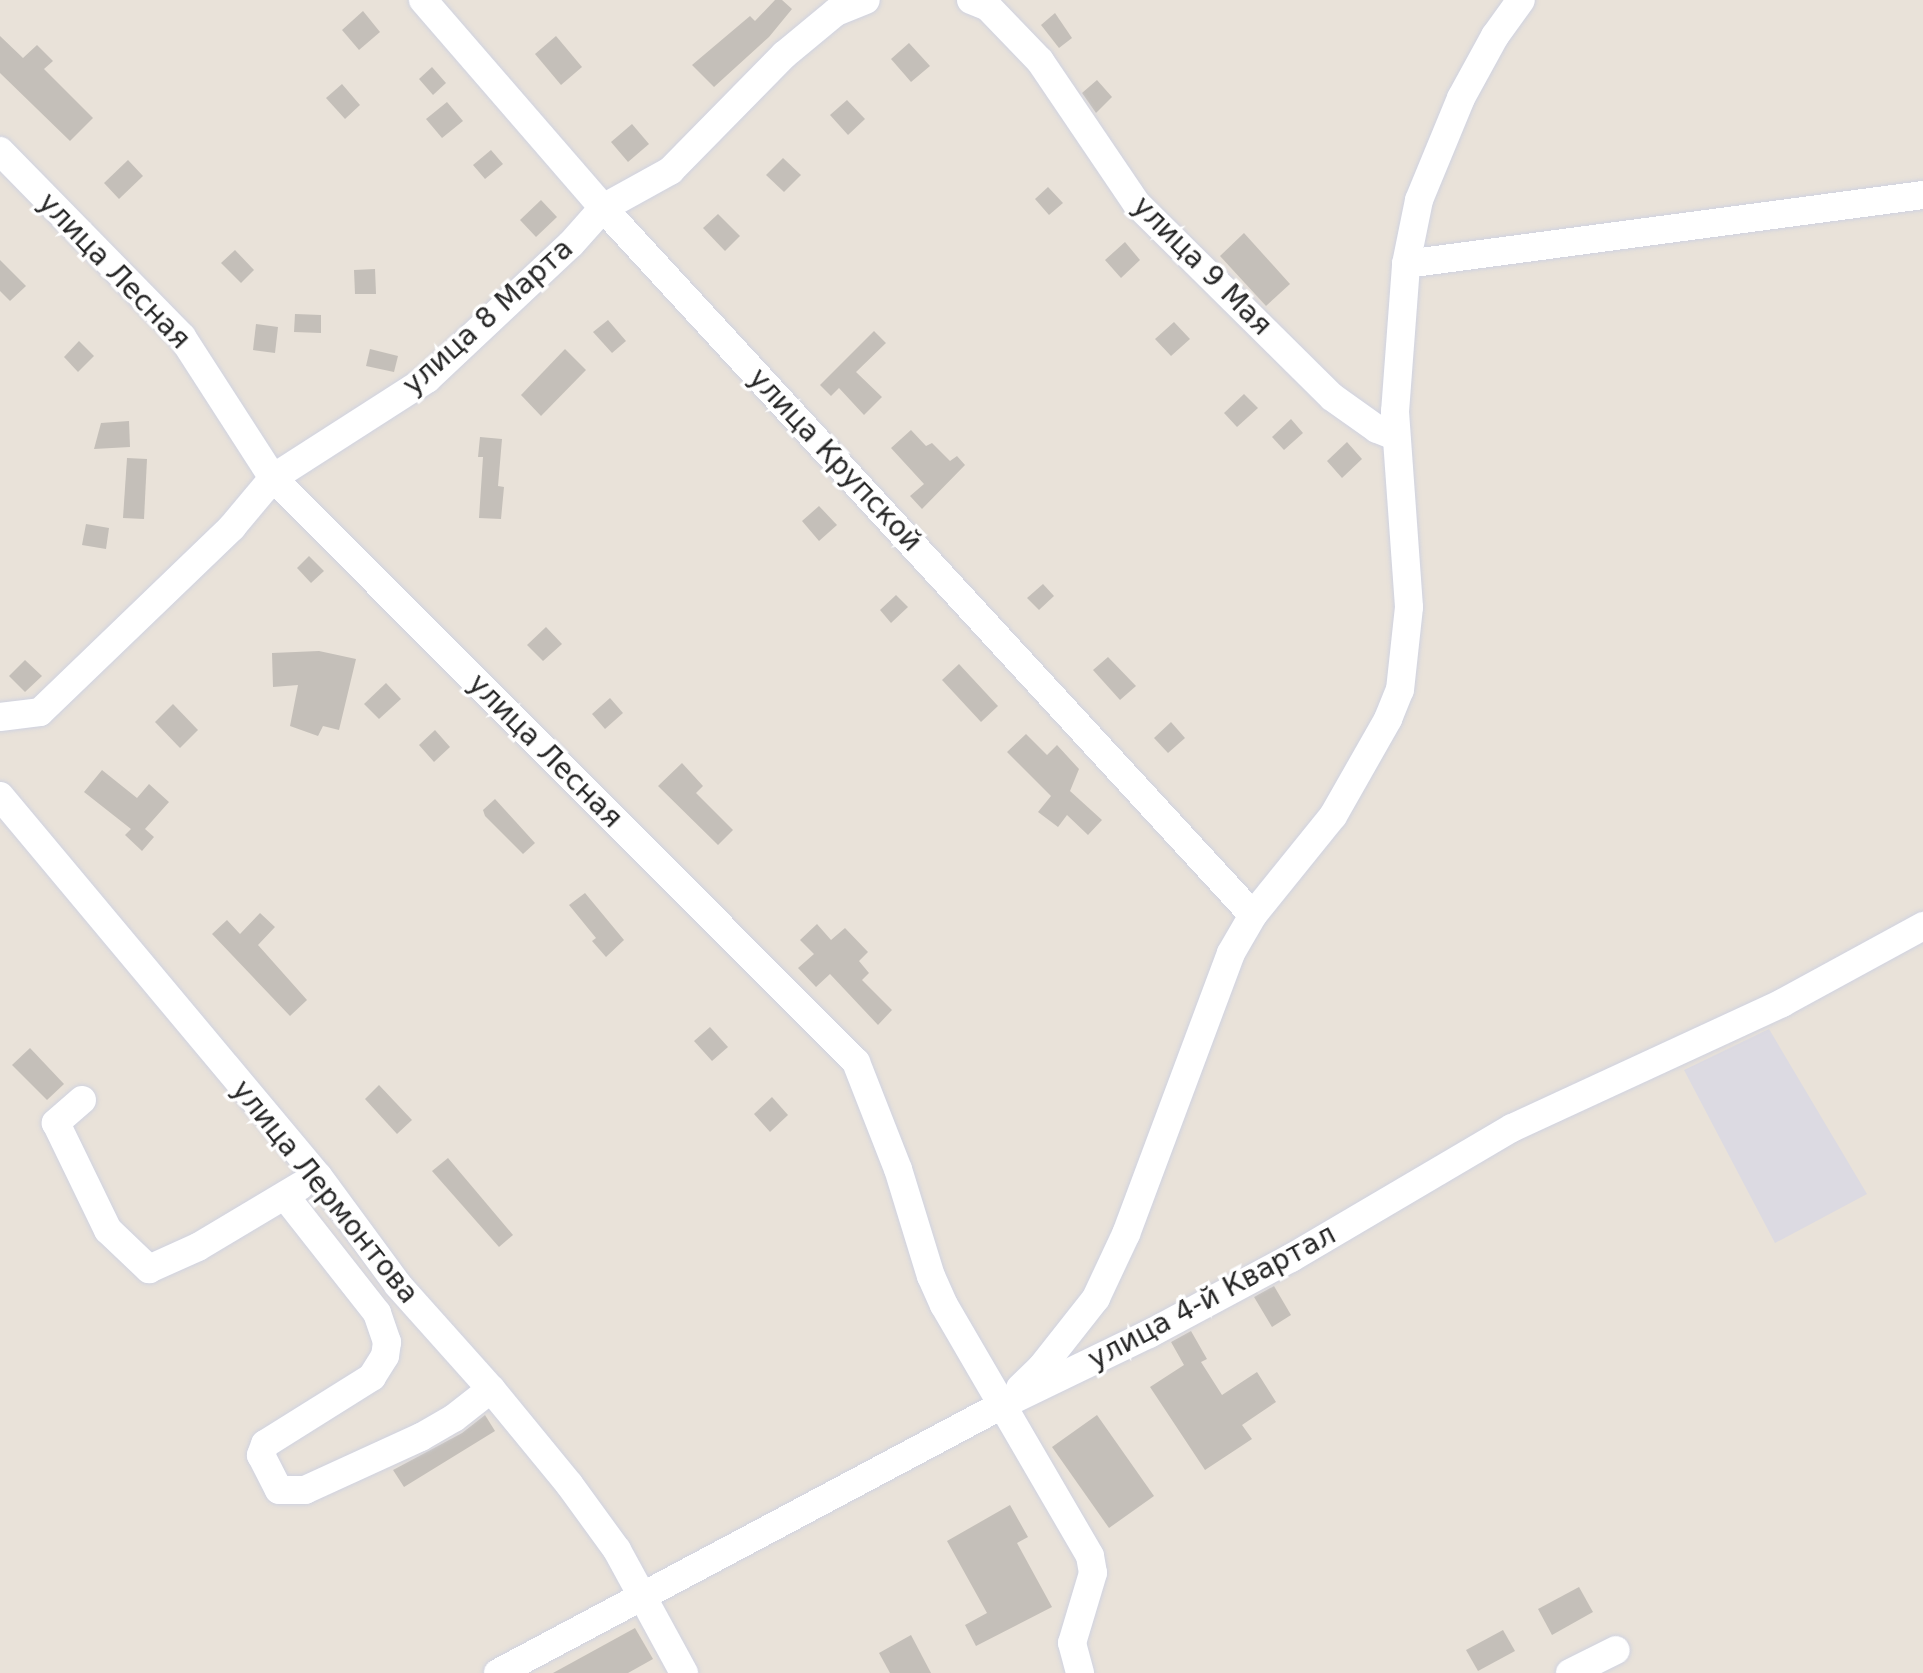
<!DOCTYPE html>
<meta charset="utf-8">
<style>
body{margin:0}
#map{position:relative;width:1923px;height:1673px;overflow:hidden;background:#e9e2d9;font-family:"DejaVu Sans",sans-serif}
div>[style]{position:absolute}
.industrial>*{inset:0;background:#dcdae2}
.building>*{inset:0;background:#c4bfb9}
.roads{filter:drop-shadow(0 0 2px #cfd2e0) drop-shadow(0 0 2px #cfd2e0)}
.minor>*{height:28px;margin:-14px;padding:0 14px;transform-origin:14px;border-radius:14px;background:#fff}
span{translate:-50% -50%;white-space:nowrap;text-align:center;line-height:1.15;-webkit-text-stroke:7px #fff;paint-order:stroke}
.street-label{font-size:28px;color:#272727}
</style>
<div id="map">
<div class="industrial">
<i style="clip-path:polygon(1769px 1029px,1867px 1194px,1775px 1243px,1684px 1070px)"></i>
</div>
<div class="building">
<i style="clip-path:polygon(775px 0,782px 0,792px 9px,769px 37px,714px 87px,692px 65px,750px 16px,755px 21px)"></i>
<i style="clip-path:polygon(363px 11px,380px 32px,359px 50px,342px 30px)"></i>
<i style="clip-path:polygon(1055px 13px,1072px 38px,1059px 48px,1041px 25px)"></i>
<i style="clip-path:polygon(0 36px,23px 58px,37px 45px,53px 61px,44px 69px,93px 118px,70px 141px,0 73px)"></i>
<i style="clip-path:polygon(556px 36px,582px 67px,561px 85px,535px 54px)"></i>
<i style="clip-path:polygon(909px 43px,930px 66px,911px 82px,891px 59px)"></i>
<i style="clip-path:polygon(432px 67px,446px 83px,433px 95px,419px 79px)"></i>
<i style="clip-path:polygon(1097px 80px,1112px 97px,1096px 113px,1082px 93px)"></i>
<i style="clip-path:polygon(342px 84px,360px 105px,345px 119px,326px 98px)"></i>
<i style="clip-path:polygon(847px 100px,865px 119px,848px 135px,830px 115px)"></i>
<i style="clip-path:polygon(447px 102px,463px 121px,442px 138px,426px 119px)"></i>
<i style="clip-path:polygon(632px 124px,649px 144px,628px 162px,611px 142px)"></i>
<i style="clip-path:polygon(491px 150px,503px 164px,485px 179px,473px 165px)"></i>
<i style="clip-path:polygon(783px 158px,801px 175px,784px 192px,766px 175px)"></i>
<i style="clip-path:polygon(128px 160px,143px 176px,119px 199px,104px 183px)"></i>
<i style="clip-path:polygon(1048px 187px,1063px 203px,1049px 215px,1035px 199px)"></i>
<i style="clip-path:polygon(541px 200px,557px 217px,536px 237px,520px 220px)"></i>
<i style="clip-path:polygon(718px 214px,740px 236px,725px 251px,703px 228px)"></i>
<i style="clip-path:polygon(1244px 233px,1290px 284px,1266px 306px,1220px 256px)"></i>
<i style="clip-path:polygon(1125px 242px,1140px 260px,1121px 278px,1105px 260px)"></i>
<i style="clip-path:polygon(235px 250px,254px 270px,241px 283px,221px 263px)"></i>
<i style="clip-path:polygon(0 260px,26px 286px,10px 301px,0 291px)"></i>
<i style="clip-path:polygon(375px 269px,376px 294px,355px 294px,354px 270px)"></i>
<i style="clip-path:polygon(295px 314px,321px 315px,321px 333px,294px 332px)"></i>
<i style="clip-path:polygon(608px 320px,626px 341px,612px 353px,593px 332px)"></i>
<i style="clip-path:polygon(1174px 322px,1190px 339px,1171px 356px,1155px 339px)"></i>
<i style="clip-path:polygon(256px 324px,278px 327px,275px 353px,253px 350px)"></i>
<i style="clip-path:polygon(874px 331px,886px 343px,856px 372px,882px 397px,864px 415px,839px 388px,831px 396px,820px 385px)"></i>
<i style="clip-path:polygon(79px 341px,94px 356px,78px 372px,64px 357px)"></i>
<i style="clip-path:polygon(370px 349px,398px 356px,394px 372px,366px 366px)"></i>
<i style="clip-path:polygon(565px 349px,586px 370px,541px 416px,521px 395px)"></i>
<i style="clip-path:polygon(1244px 394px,1258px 408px,1237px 427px,1224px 413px)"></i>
<i style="clip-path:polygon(1291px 419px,1303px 433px,1284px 450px,1272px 437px)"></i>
<i style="clip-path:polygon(129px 421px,130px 447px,94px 449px,101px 423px)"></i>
<i style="clip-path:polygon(911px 430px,926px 446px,932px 443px,950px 461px,957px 456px,965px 465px,922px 509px,910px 496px,924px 484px,891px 448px)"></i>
<i style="clip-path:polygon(480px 437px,502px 439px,498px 486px,504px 487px,501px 519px,479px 518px,483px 457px,478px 457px)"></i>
<i style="clip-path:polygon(1347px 442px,1362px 459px,1342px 478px,1327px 461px)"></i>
<i style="clip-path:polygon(127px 458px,147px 459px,144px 519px,123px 518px)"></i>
<i style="clip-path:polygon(819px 506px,837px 525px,819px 541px,802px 521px)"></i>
<i style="clip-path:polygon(86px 524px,109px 528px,106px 549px,82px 545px)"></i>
<i style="clip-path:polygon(309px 556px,324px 571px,311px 583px,297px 568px)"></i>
<i style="clip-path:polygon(1043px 584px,1054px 596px,1039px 610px,1027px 598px)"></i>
<i style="clip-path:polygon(896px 595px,908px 607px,891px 623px,880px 610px)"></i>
<i style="clip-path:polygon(546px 627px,562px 644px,543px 661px,527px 645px)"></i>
<i style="clip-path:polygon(319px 651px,356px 659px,339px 730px,323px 726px,318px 736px,290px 726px,298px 685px,273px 687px,272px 653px)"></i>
<i style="clip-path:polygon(1108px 657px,1136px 686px,1120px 700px,1093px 670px)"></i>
<i style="clip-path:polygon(25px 660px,42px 676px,25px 692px,9px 676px)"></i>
<i style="clip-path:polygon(959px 664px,998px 706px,981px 722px,942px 680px)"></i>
<i style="clip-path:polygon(386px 683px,401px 699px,379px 719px,364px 704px)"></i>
<i style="clip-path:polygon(610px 698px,623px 713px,605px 729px,592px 714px)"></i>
<i style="clip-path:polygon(173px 704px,198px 730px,180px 748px,155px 722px)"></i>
<i style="clip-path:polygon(1171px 722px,1185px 738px,1168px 753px,1154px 738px)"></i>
<i style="clip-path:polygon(435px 730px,450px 747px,434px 762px,419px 745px)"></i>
<i style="clip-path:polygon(1026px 734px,1047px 755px,1057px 745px,1079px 769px,1070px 791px,1102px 820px,1088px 835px,1067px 815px,1058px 827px,1038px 812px,1051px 796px,1007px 752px)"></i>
<i style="clip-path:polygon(682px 763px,703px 786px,696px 793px,733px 830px,718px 845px,658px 786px)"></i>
<i style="clip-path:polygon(102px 770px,137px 798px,149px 784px,169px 802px,145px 829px,154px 837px,142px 851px,125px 835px,131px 829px,84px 792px)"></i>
<i style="clip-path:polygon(495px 799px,535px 843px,523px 854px,485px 816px,483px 810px)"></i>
<i style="clip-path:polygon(585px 893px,624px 940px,606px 957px,592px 941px,596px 938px,569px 905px)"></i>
<i style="clip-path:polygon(260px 913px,275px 927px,258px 945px,307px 1000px,290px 1016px,212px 934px,227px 920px,240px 934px)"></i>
<i style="clip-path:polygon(817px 924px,831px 940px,845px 928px,868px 952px,859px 961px,869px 973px,862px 980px,892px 1010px,878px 1025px,830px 974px,816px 987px,798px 968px,814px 954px,800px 940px)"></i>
<i style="clip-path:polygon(710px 1027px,728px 1047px,712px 1061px,694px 1041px)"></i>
<i style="clip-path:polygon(30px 1048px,64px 1084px,47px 1100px,12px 1065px)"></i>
<i style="clip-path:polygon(379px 1085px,412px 1120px,397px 1134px,365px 1099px)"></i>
<i style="clip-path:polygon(772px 1097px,788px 1115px,770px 1132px,754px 1114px)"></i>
<i style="clip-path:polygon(448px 1158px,513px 1235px,499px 1247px,432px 1171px)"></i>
<i style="clip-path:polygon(1274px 1286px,1291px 1315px,1272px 1327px,1254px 1297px)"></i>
<i style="clip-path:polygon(1191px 1331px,1207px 1359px,1201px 1362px,1222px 1395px,1257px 1372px,1276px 1402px,1242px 1425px,1252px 1439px,1205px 1470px,1150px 1387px,1184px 1365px,1171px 1342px)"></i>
<i style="clip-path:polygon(485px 1415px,495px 1431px,404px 1487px,393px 1470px,462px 1433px)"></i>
<i style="clip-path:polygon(1097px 1415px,1154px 1496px,1109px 1528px,1052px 1447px)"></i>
<i style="clip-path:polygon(1010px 1505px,1028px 1537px,1017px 1543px,1052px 1607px,976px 1646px,965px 1625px,987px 1613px,947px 1541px)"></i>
<i style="clip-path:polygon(1579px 1587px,1593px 1612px,1552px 1635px,1538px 1609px)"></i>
<i style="clip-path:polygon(635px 1628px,653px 1659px,628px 1673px,553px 1673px)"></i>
<i style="clip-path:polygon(1503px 1630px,1515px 1651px,1478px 1671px,1466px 1650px)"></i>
<i style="clip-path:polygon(911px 1635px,931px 1673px,890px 1673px,879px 1653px)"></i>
</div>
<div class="roads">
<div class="minor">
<i style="left:423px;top:0;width:275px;rotate:49.1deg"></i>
<i style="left:603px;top:208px;width:960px;rotate:47.41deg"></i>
<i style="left:971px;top:0;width:18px;rotate:22deg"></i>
<i style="left:988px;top:7px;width:75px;rotate:46.1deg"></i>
<i style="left:1040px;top:61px;width:173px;rotate:55.9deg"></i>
<i style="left:1137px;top:204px;width:274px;rotate:44.7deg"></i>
<i style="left:1332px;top:397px;width:55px;rotate:35.4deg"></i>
<i style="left:1377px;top:429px;width:19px;rotate:21deg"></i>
<i style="left:0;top:151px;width:260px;rotate:45.6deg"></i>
<i style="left:182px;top:337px;width:168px;rotate:57.2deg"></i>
<i style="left:273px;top:478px;width:825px;rotate:45.05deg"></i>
<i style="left:856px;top:1062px;width:115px;rotate:68.6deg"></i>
<i style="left:898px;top:1169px;width:112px;rotate:72.9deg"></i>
<i style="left:931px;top:1276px;width:32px;rotate:66deg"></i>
<i style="left:944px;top:1305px;width:290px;rotate:59.8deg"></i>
<i style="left:1090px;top:1556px;width:17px;rotate:80deg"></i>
<i style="left:1093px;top:1573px;width:73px;rotate:106.7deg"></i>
<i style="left:1072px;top:1643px;width:31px;rotate:75deg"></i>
<i style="left:1406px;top:264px;width:522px;rotate:-7.6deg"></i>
<i style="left:0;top:717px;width:40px;rotate:-7.1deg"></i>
<i style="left:40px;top:712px;width:267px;rotate:-43.9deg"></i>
<i style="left:232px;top:527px;width:64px;rotate:-50.1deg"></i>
<i style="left:273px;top:478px;width:183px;rotate:-32.7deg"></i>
<i style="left:427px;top:379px;width:197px;rotate:-43.2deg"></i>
<i style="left:571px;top:244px;width:48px;rotate:-48.4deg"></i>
<i style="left:603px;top:208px;width:77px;rotate:-28.9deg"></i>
<i style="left:670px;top:171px;width:163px;rotate:-45.5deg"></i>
<i style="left:784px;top:55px;width:67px;rotate:-39.6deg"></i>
<i style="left:836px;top:12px;width:32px;rotate:-22deg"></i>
<i style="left:0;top:796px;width:496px;rotate:50.1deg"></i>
<i style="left:318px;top:1176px;width:135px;rotate:53.7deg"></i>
<i style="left:398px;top:1285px;width:140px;rotate:48.2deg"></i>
<i style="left:491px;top:1389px;width:123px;rotate:50.6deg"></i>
<i style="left:569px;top:1484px;width:82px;rotate:54deg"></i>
<i style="left:617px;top:1550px;width:140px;rotate:61.4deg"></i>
<i style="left:82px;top:1100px;width:35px;rotate:139deg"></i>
<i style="left:56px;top:1123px;width:119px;rotate:64.1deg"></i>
<i style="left:108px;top:1230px;width:57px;rotate:43.6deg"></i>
<i style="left:149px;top:1269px;width:54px;rotate:-24.2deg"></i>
<i style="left:198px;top:1247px;width:119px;rotate:-30.9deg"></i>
<i style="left:285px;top:1196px;width:149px;rotate:51.8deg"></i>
<i style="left:377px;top:1313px;width:31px;rotate:71deg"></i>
<i style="left:387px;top:1342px;width:14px;rotate:98deg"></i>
<i style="left:385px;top:1356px;width:25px;rotate:122deg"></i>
<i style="left:372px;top:1377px;width:126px;rotate:147.9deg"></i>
<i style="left:265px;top:1444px;width:12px;rotate:110deg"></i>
<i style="left:261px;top:1455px;width:39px;rotate:63deg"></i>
<i style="left:279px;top:1490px;width:26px"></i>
<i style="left:305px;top:1490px;width:128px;rotate:-24.6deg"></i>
<i style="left:421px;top:1437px;width:38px;rotate:-30deg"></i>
<i style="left:454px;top:1418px;width:47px;rotate:-38.1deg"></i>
<i style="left:1020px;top:1388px;width:29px;rotate:-44deg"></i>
<i style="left:1041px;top:1368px;width:89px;rotate:-51.8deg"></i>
<i style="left:1096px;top:1298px;width:71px;rotate:-64.9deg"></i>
<i style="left:1126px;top:1234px;width:300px;rotate:-69.5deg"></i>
<i style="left:1231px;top:953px;width:44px;rotate:-59.9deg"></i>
<i style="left:1253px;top:915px;width:127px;rotate:-51.1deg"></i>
<i style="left:1333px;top:816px;width:112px;rotate:-60.4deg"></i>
<i style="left:1388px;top:719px;width:31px;rotate:-68deg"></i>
<i style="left:1400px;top:690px;width:83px;rotate:-83.8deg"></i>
<i style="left:1409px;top:607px;width:196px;rotate:-94.1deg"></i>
<i style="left:1395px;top:412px;width:148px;rotate:-85.7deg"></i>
<i style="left:1406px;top:264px;width:65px;rotate:-78.5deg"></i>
<i style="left:1419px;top:200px;width:110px;rotate:-67.6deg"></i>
<i style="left:1461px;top:98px;width:71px;rotate:-61.3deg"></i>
<i style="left:1495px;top:36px;width:44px;rotate:-54.2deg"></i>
<i style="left:498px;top:1673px;width:571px;rotate:-28deg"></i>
<i style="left:1002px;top:1405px;width:163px;rotate:-25.8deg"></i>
<i style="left:1149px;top:1334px;width:161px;rotate:-28.2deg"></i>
<i style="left:1291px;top:1258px;width:256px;rotate:-30.5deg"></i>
<i style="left:1512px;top:1128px;width:298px;rotate:-24.8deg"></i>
<i style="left:1782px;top:1003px;width:161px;rotate:-28.6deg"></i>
<i style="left:1570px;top:1673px;width:51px;rotate:-26.6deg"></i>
</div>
</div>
<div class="street-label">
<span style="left:1202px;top:266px;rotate:45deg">улица 9 Мая</span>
<span style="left:114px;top:271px;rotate:46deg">улица Лесная</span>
<span style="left:488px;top:317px;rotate:-42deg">улица 8 Марта</span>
<span style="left:835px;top:460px;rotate:47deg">улица Крупской</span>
<span style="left:545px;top:751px;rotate:45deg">улица Лесная</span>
<span style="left:325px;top:1192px;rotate:51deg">улица Лермонтова</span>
<span style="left:1212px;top:1297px;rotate:-28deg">улица 4-й Квартал</span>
</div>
</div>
